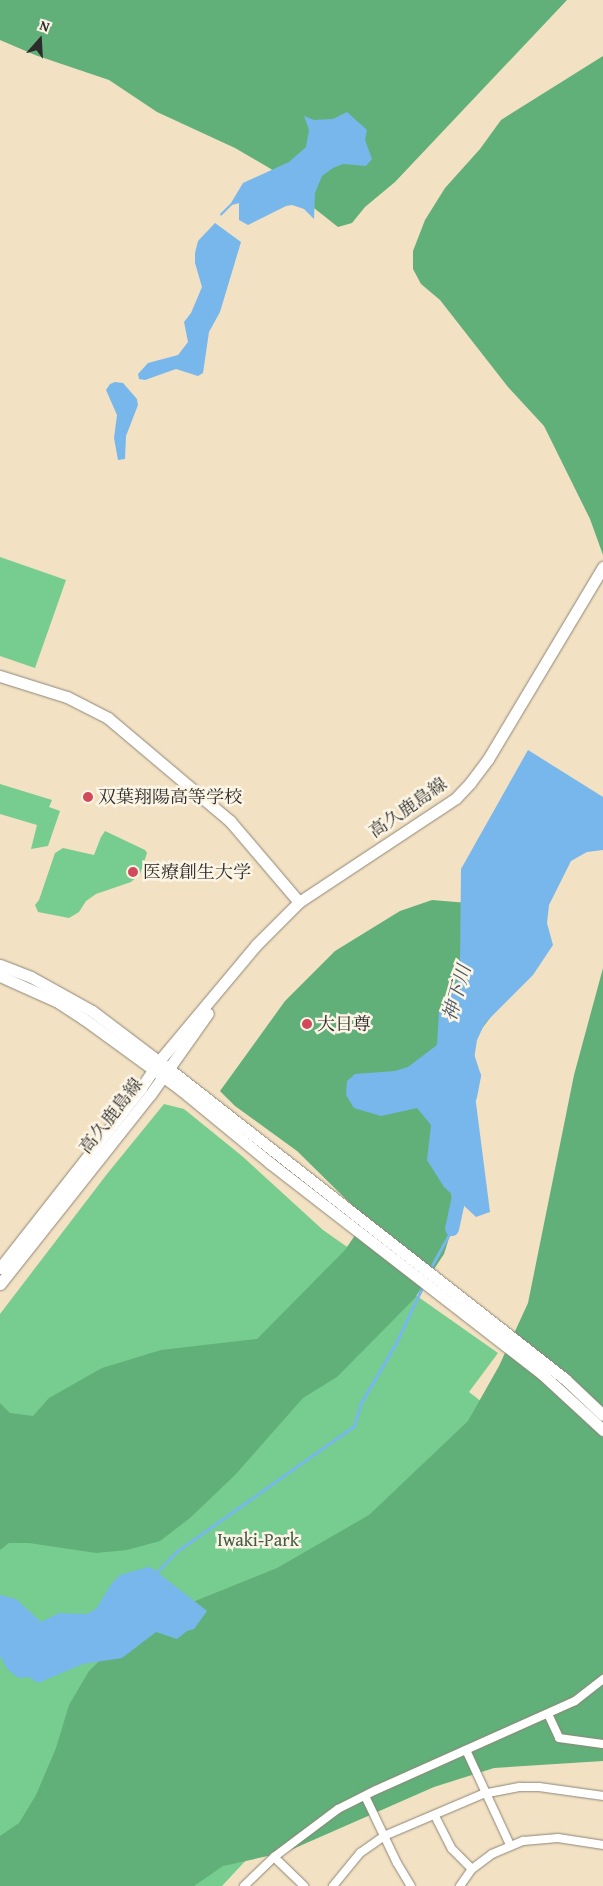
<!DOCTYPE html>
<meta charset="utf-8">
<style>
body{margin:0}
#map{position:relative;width:603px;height:1886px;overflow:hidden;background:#f2e1c3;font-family:"Gentium Book Plus","Noto Serif JP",serif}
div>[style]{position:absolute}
.green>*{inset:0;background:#77cc8f}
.forest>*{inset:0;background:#61b07a}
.water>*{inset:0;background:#78b7ec}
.stream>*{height:2.5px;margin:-1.25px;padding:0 1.25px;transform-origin:1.25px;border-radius:1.25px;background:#78b7ec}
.river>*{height:14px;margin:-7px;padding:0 7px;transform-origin:7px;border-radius:7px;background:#78b7ec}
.roads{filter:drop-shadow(0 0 1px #8e8677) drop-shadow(0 0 1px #8e8677)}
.street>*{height:8px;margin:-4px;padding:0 4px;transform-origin:4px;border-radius:4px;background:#fff}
.secondary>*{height:11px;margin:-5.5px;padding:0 5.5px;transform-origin:5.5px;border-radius:5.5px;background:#fff}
.dots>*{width:14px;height:14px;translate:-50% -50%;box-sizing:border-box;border:2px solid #fcf5e5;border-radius:50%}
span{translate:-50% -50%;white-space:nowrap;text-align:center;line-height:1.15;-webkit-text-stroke:5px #fcf5e5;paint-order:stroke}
.poi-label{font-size:18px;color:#2b2b2b}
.left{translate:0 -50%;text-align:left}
.street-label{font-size:18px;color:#2b2b2b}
.park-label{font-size:18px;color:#425b49}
.water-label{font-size:19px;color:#425565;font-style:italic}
.north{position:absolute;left:15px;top:15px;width:50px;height:50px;-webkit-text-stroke:4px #fcf5e5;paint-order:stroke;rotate:19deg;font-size:14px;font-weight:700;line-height:20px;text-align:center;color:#2b2b2b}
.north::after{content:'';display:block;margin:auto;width:18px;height:22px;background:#2b2b2b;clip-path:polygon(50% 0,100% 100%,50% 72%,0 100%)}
</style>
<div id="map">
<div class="green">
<i style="clip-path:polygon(0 557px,66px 580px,35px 668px,0 656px)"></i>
<i style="clip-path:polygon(0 784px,52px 800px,49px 807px,60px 811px,48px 846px,31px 849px,37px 825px,0 814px)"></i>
<i style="clip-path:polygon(105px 831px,145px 850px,147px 853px,140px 874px,131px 882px,96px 894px,86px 901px,79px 912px,69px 918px,38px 912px,35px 905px,39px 900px,55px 853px,63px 848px,94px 855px,101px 837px)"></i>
<i style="clip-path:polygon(164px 1104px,184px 1109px,242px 1156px,323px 1230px,498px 1353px,469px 1392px,546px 1451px,261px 1844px,222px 1886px,0 1886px,0 1314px,107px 1174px)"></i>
</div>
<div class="forest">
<i style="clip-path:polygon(0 0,567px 0,395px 182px,365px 207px,352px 223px,338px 227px,300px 197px,271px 169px,235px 148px,157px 112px,109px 80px,35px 55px,0 40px)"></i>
<i style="clip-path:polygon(603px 56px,603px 555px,590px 519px,544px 426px,508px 387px,440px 300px,421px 284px,413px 269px,413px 251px,425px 220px,445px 188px,480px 149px,501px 120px)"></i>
<i style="clip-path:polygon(432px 900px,468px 903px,502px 1002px,462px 1055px,451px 1187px,454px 1222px,444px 1254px,415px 1298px,337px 1377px,303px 1398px,235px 1475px,190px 1518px,160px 1541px,127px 1550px,96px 1553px,29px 1543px,9px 1543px,0 1550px,0 1403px,10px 1413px,33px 1416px,49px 1398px,102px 1368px,161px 1350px,257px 1339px,345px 1250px,364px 1222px,358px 1211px,297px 1151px,235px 1106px,220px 1091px,285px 1001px,335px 951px,400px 911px)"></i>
<i style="clip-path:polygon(603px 968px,603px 1761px,494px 1768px,434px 1787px,286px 1852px,223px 1866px,194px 1886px,0 1886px,0 1836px,19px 1823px,36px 1795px,56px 1748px,69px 1705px,89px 1671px,125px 1636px,158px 1616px,277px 1568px,369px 1515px,468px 1421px,499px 1366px,528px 1303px,574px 1075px)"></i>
</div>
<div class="water">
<i style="clip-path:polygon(347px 112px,367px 130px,365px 140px,372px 159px,366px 166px,343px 164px,333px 168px,322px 176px,315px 193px,314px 219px,304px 209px,292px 205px,286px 206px,248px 225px,239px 220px,239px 203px,232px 205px,221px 216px,220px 214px,231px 203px,243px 183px,289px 162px,306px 147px,309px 130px,304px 116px,314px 120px,333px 119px)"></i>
<i style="clip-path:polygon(215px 223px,241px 242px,220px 312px,209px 332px,203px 373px,198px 376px,176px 369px,145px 380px,139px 379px,138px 374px,148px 363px,178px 355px,188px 342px,184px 322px,191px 313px,202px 287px,195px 263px,195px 253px,198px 241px)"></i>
<i style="clip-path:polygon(115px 382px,123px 383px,137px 399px,138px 405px,126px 436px,125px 459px,118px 460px,114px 438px,117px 415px,106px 390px,110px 384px)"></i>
<i style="clip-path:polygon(528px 750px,603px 797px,603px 850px,587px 852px,571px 861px,549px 905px,547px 923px,553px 945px,533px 975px,485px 1023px,477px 1040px,472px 1072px,490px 1212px,476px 1217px,444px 1187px,427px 1160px,431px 1125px,417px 1108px,381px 1116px,354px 1108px,346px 1095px,347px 1081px,355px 1074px,395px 1071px,408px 1067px,437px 1045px,439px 1012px,463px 971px,460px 960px,461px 869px)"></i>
<i style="clip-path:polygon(148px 1567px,152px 1568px,207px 1611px,194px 1629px,187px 1631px,177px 1639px,156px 1632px,122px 1658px,83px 1664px,38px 1683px,29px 1677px,19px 1678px,8px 1670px,0 1656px,0 1595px,16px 1599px,41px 1622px,59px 1613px,87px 1614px,96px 1609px,112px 1583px,120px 1575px)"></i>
</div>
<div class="stream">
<i style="left:430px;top:1269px;width:46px;rotate:-61.2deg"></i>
<i style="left:155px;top:1574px;width:30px;rotate:-46deg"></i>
<i style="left:176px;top:1552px;width:218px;rotate:-35.3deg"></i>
<i style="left:354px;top:1426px;width:24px;rotate:-73deg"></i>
<i style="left:361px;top:1403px;width:69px;rotate:-59.7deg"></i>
<i style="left:396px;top:1343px;width:63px;rotate:-64.7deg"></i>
</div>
<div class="river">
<i style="left:467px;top:1055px;width:22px;rotate:72deg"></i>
<i style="left:474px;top:1076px;width:21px;rotate:101deg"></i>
<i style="left:452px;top:1229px;width:47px;rotate:-77.7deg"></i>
</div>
<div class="roads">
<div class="street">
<i style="left:548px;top:1714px;width:26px;rotate:65deg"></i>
<i style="left:559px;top:1738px;width:44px;rotate:7.8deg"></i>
<i style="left:466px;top:1750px;width:105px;rotate:65.1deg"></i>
<i style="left:365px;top:1796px;width:74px;rotate:64.5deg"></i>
<i style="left:397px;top:1863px;width:27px;rotate:59deg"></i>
<i style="left:435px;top:1816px;width:37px;rotate:63deg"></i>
<i style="left:452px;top:1849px;width:28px;rotate:45deg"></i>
<i style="left:274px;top:1857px;width:42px;rotate:44deg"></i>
<i style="left:244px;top:1886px;width:42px;rotate:-44deg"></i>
<i style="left:274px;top:1857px;width:80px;rotate:-36.9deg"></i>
<i style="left:338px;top:1809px;width:42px;rotate:-26.6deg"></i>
<i style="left:376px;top:1790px;width:218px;rotate:-24.1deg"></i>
<i style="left:575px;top:1701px;width:36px;rotate:-38deg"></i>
<i style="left:333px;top:1886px;width:43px;rotate:-50.7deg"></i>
<i style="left:360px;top:1853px;width:29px;rotate:-35deg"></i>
<i style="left:384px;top:1836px;width:108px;rotate:-23deg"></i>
<i style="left:483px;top:1794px;width:38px;rotate:-11deg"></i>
<i style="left:520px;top:1787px;width:19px"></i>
<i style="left:539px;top:1787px;width:65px;rotate:8deg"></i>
<i style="left:460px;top:1886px;width:21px;rotate:-55deg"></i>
<i style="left:472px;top:1869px;width:25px;rotate:-37deg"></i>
<i style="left:492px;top:1854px;width:34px;rotate:-23deg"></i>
<i style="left:523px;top:1841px;width:35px;rotate:-5deg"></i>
<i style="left:558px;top:1838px;width:46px;rotate:8.8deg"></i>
</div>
<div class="secondary">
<i style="left:0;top:676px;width:70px;rotate:17.4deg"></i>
<i style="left:67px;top:697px;width:46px;rotate:27.1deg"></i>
<i style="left:108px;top:718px;width:160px;rotate:40.2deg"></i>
<i style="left:230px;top:821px;width:106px;rotate:49.6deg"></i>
<i style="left:0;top:965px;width:33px;rotate:21deg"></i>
<i style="left:31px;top:977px;width:70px;rotate:29.1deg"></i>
<i style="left:92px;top:1011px;width:96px;rotate:37deg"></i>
<i style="left:169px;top:1069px;width:503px;rotate:38.05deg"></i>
<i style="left:565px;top:1379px;width:52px;rotate:43.5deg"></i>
<i style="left:0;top:976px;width:61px;rotate:24.1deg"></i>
<i style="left:56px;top:1001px;width:33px;rotate:33deg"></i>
<i style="left:84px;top:1019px;width:119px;rotate:36.1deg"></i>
<i style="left:180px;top:1089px;width:117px;rotate:39.4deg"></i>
<i style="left:270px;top:1163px;width:344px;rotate:37.8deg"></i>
<i style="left:542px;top:1374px;width:83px;rotate:42.6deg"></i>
<i style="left:0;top:1268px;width:229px;rotate:-51.9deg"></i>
<i style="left:141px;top:1088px;width:32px;rotate:-56deg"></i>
<i style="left:159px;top:1061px;width:151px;rotate:-50.1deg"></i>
<i style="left:256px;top:945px;width:61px;rotate:-45deg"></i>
<i style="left:299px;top:902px;width:188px;rotate:-33.5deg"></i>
<i style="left:456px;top:798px;width:21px;rotate:-47deg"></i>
<i style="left:470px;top:783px;width:30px;rotate:-53deg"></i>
<i style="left:488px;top:759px;width:224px;rotate:-59.1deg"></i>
<i style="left:0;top:1284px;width:241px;rotate:-51.6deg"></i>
<i style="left:150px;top:1095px;width:100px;rotate:-54.7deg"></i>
</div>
</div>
<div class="dots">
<i style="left:88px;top:797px;background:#d1495b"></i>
<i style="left:133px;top:872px;background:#d1495b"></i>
<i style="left:307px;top:1024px;background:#d1495b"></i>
</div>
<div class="poi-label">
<span class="left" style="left:98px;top:797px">双葉翔陽高等学校</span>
<span class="left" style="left:143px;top:872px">医療創生大学</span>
<span class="left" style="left:317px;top:1024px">大日尊</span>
</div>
<div class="street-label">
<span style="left:408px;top:808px;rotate:-35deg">高久鹿島線</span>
<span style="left:111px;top:1116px;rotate:-52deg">高久鹿島線</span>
</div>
<div class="park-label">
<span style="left:258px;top:1540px">Iwaki-Park</span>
</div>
<div class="water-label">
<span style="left:457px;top:993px;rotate:-74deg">神下川</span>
</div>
<div class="north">N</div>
</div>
